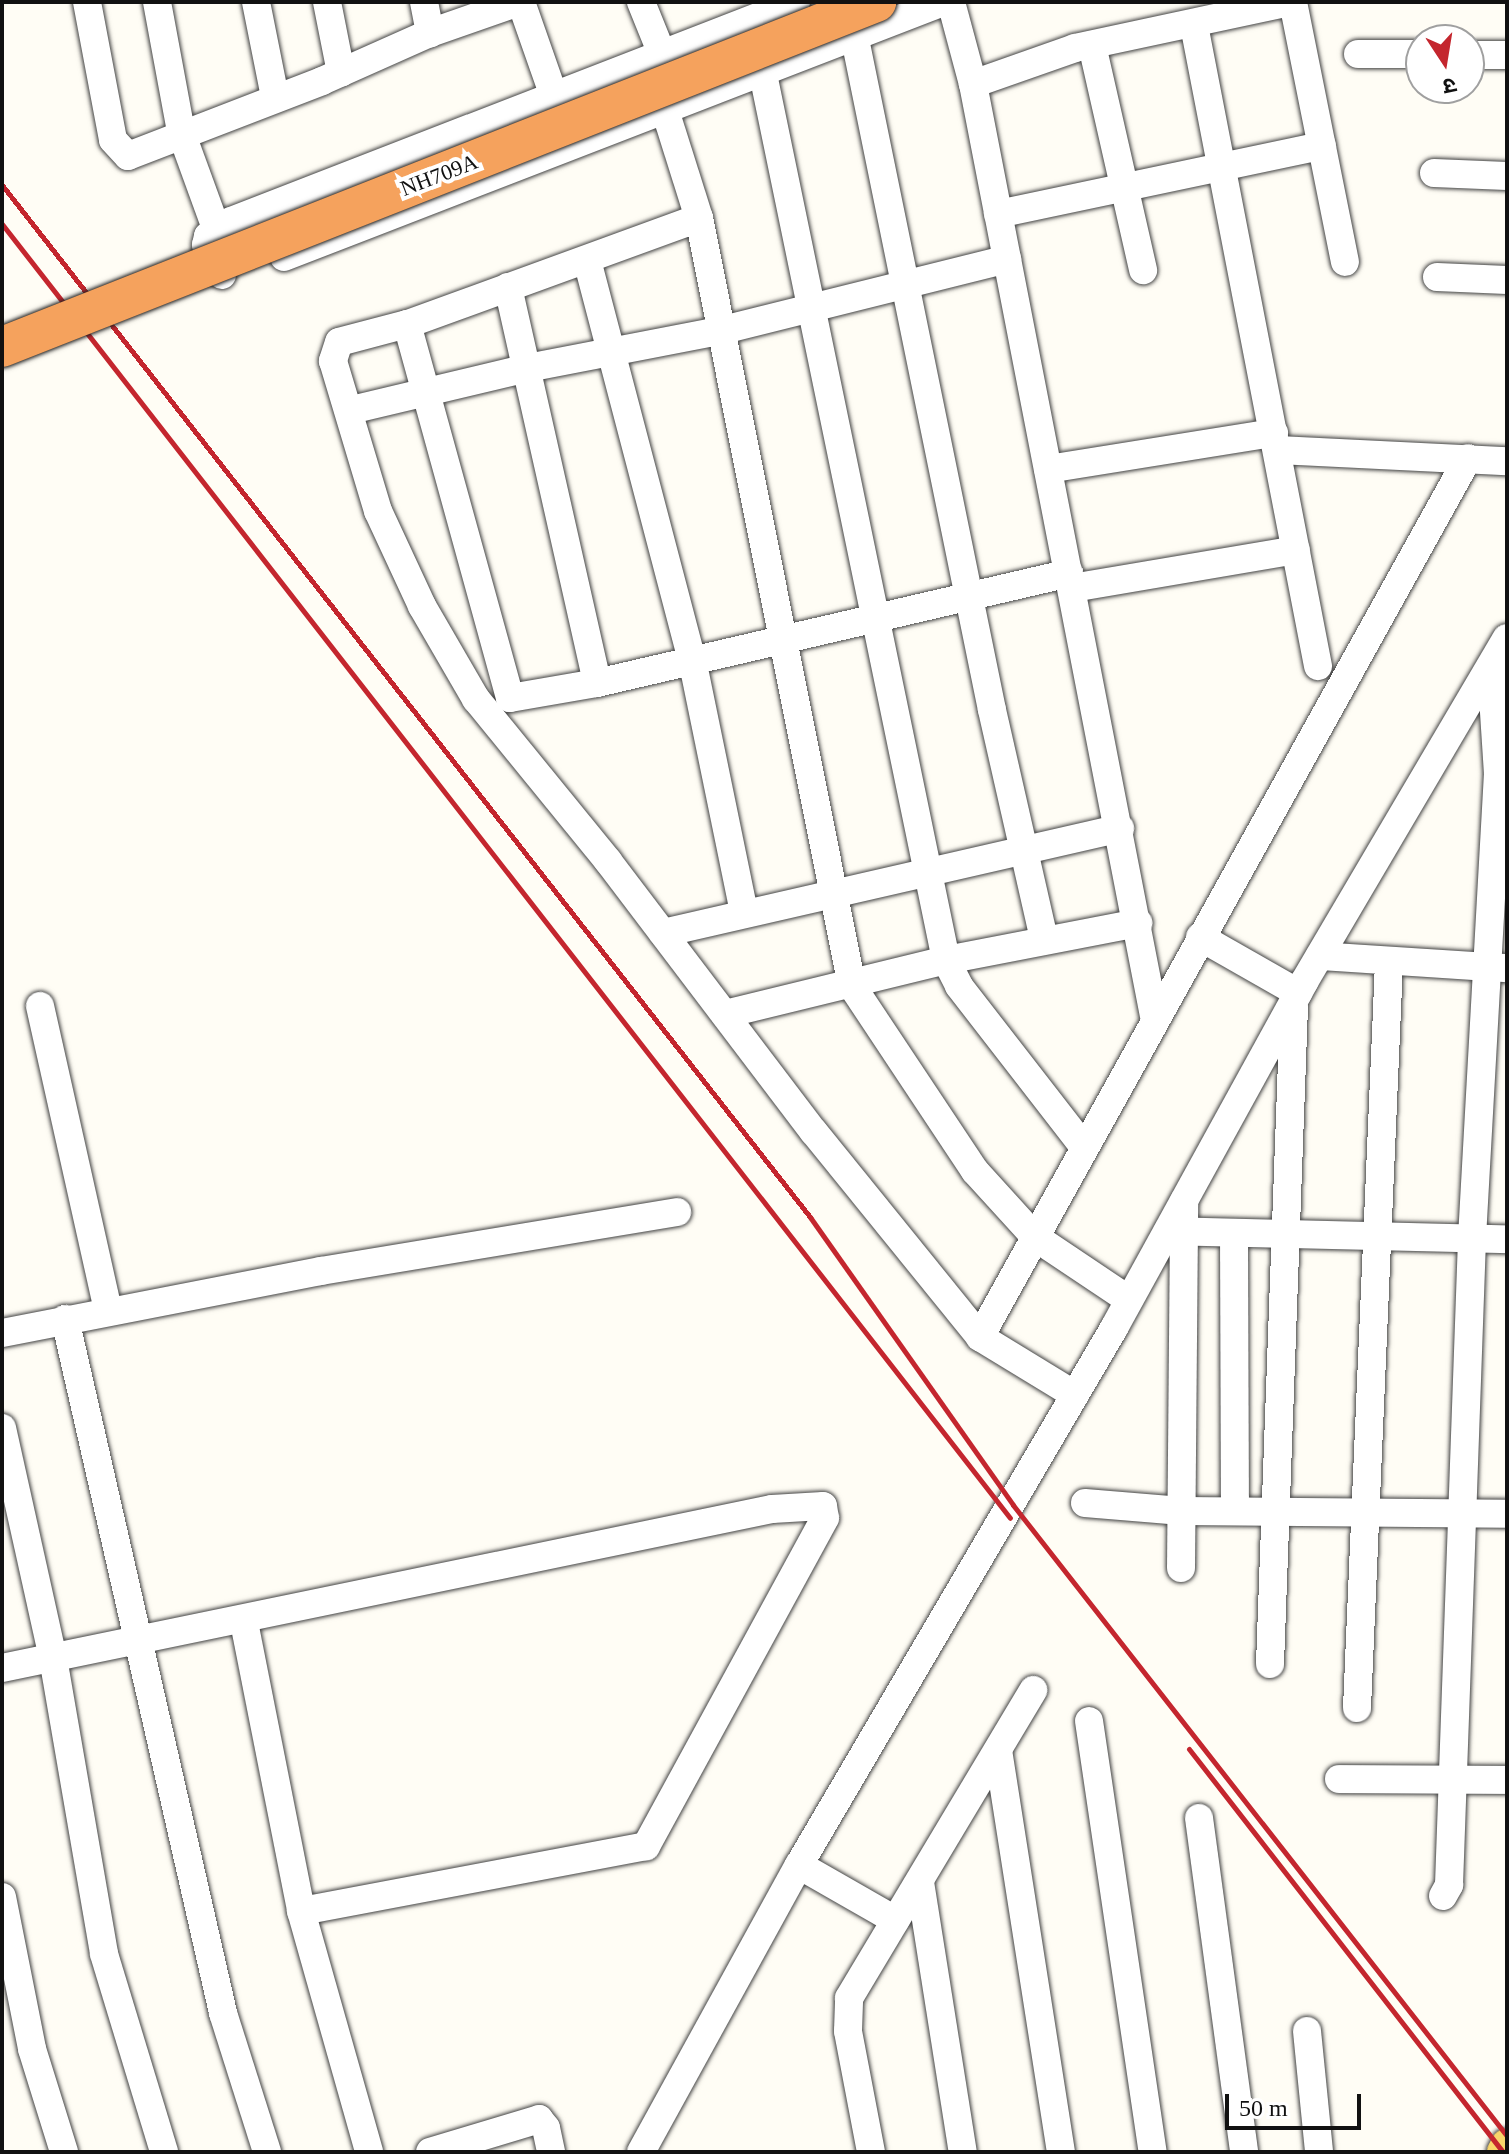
<!DOCTYPE html>
<meta charset="utf-8">
<style>
body{margin:0}
#map{position:relative;width:1509px;height:2154px;overflow:hidden;background:#fffdf5;font-family:"Times New Roman","Noto Sans Devanagari",serif}
div>[style]{position:absolute}
.roads{filter:drop-shadow(0 0 2px #444) drop-shadow(0 0 2px #444)}
.minor>*{height:28px;margin:-14px;padding:0 14px;transform-origin:14px;border-radius:14px;background:#fff}
.major>*{height:34px;margin:-17px;padding:0 17px;transform-origin:17px;border-radius:17px;background:#f9d66b}
.rail>*{height:5px;margin:-2.5px;padding:0 2.5px;transform-origin:2.5px;border-radius:2.5px;background:#c4262e}
.bridges{filter:drop-shadow(0 0 2px #222) drop-shadow(0 0 2px #222)}
.highway-bridge>*{height:40px;margin:-20px;padding:0 20px;transform-origin:20px;border-radius:20px;background:#f5a25d}
span{translate:-50% -50%;white-space:nowrap;text-align:center;line-height:1.15;-webkit-text-stroke:8px #fff;paint-order:stroke}
.street-label{font-size:22px;color:#111}
.frame{position:absolute;inset:0;border:4px solid #111;pointer-events:none}
.north{position:absolute;left:1405px;top:24px;width:80px;height:80px;box-sizing:border-box;background:#fff;border:2px solid #a0a0a0;border-radius:50%;rotate:168deg;font-size:22px;font-weight:700;line-height:32px;text-align:center;color:#111}
.north::after{content:'';display:block;margin:auto;width:28px;height:36px;background:#c4262e;clip-path:polygon(50% 0,100% 100%,50% 72%,0 100%)}
.scale{position:absolute;left:1225px;top:2094px;width:136px;height:36px;box-sizing:border-box;border:4px solid #111;border-top:0;padding-left:10px;font-size:24px;line-height:28px;white-space:nowrap;color:#111;-webkit-text-stroke:6px #fff;paint-order:stroke}
</style>
<div id="map">
<div class="roads">
<div class="minor">
<i style="left:87px;top:2px;width:140px;rotate:79.3deg"></i>
<i style="left:113px;top:140px;width:22px;rotate:47deg"></i>
<i style="left:128px;top:156px;width:208px;rotate:-21.1deg"></i>
<i style="left:322px;top:81px;width:118px;rotate:-24deg"></i>
<i style="left:430px;top:33px;width:94px;rotate:-19.2deg"></i>
<i style="left:157px;top:2px;width:132px;rotate:79.5deg"></i>
<i style="left:181px;top:132px;width:102px;rotate:70deg"></i>
<i style="left:256px;top:2px;width:97px;rotate:78.7deg"></i>
<i style="left:327px;top:2px;width:72px;rotate:78.8deg"></i>
<i style="left:424px;top:2px;width:32px;rotate:79deg"></i>
<i style="left:521px;top:2px;width:100px;rotate:70.7deg"></i>
<i style="left:641px;top:2px;width:56px;rotate:68deg"></i>
<i style="left:951px;top:2px;width:85px;rotate:75deg"></i>
<i style="left:973px;top:84px;width:949px;rotate:79.01deg"></i>
<i style="left:1293px;top:2px;width:265px;rotate:78.7deg"></i>
<i style="left:1194px;top:25px;width:653px;rotate:79.05deg"></i>
<i style="left:854px;top:34px;width:690px;rotate:78.46deg"></i>
<i style="left:992px;top:710px;width:234px;rotate:77.2deg"></i>
<i style="left:1092px;top:45px;width:231px;rotate:77.2deg"></i>
<i style="left:1358px;top:54px;width:63px"></i>
<i style="left:1469px;top:55px;width:38px"></i>
<i style="left:762px;top:69px;width:910px;rotate:78.33deg"></i>
<i style="left:946px;top:960px;width:29px;rotate:63deg"></i>
<i style="left:959px;top:986px;width:202px;rotate:52.2deg"></i>
<i style="left:973px;top:84px;width:108px;rotate:-19.4deg"></i>
<i style="left:1075px;top:48px;width:220px;rotate:-12.1deg"></i>
<i style="left:664px;top:107px;width:116px;rotate:72.5deg"></i>
<i style="left:699px;top:218px;width:783px;rotate:78.73deg"></i>
<i style="left:852px;top:986px;width:222px;rotate:56.4deg"></i>
<i style="left:975px;top:1171px;width:89px;rotate:47.7deg"></i>
<i style="left:1035px;top:1237px;width:113px;rotate:33.8deg"></i>
<i style="left:1434px;top:173px;width:73px;rotate:2.4deg"></i>
<i style="left:998px;top:214px;width:331px;rotate:-11.9deg"></i>
<i style="left:699px;top:218px;width:311px;rotate:160deg"></i>
<i style="left:407px;top:324px;width:70px;rotate:165.2deg"></i>
<i style="left:339px;top:342px;width:20px;rotate:108deg"></i>
<i style="left:333px;top:361px;width:157px;rotate:73.3deg"></i>
<i style="left:378px;top:511px;width:105px;rotate:65.1deg"></i>
<i style="left:422px;top:606px;width:108px;rotate:59.9deg"></i>
<i style="left:476px;top:699px;width:209px;rotate:50.8deg"></i>
<i style="left:608px;top:861px;width:340px;rotate:52.8deg"></i>
<i style="left:814px;top:1132px;width:264px;rotate:51deg"></i>
<i style="left:980px;top:1337px;width:111px;rotate:31.4deg"></i>
<i style="left:284px;top:257px;width:707px;rotate:-21.15deg"></i>
<i style="left:587px;top:260px;width:413px;rotate:75.3deg"></i>
<i style="left:692px;top:659px;width:259px;rotate:78.4deg"></i>
<i style="left:222px;top:275px;width:14px;rotate:-141deg"></i>
<i style="left:211px;top:266px;width:22px;rotate:-103deg"></i>
<i style="left:206px;top:245px;width:9px;rotate:-77deg"></i>
<i style="left:208px;top:236px;width:27px;rotate:-33deg"></i>
<i style="left:231px;top:221px;width:606px;rotate:-21.19deg"></i>
<i style="left:1437px;top:277px;width:70px;rotate:2.5deg"></i>
<i style="left:508px;top:287px;width:406px;rotate:77.3deg"></i>
<i style="left:407px;top:324px;width:388px;rotate:74.6deg"></i>
<i style="left:510px;top:698px;width:88px;rotate:-9.8deg"></i>
<i style="left:597px;top:683px;width:485px;rotate:-13.1deg"></i>
<i style="left:351px;top:410px;width:181px;rotate:-13.4deg"></i>
<i style="left:527px;top:368px;width:196px;rotate:-10.9deg"></i>
<i style="left:719px;top:331px;width:297px;rotate:-14deg"></i>
<i style="left:1278px;top:450px;width:229px;rotate:2.8deg"></i>
<i style="left:1048px;top:469px;width:229px;rotate:-9.1deg"></i>
<i style="left:1072px;top:588px;width:227px;rotate:-9.6deg"></i>
<i style="left:663px;top:933px;width:469px;rotate:-12.9deg"></i>
<i style="left:1200px;top:937px;width:113px;rotate:29.7deg"></i>
<i style="left:1320px;top:956px;width:186px;rotate:3.7deg"></i>
<i style="left:40px;top:1006px;width:312px;rotate:77.4deg"></i>
<i style="left:725px;top:1014px;width:228px;rotate:-13.7deg"></i>
<i style="left:946px;top:960px;width:196px;rotate:-10.9deg"></i>
<i style="left:1168px;top:1231px;width:339px;rotate:1.4deg"></i>
<i style="left:1234px;top:1234px;width:277px;rotate:89.8deg"></i>
<i style="left:65px;top:1319px;width:712px;rotate:77.17deg"></i>
<i style="left:223px;top:2013px;width:146px;rotate:72.4deg"></i>
<i style="left:2px;top:1333px;width:325px;rotate:-11deg"></i>
<i style="left:321px;top:1271px;width:361px;rotate:-9.4deg"></i>
<i style="left:980px;top:1337px;width:1005px;rotate:-60.96deg"></i>
<i style="left:2px;top:1428px;width:236px;rotate:77.5deg"></i>
<i style="left:53px;top:1658px;width:300px;rotate:80.2deg"></i>
<i style="left:104px;top:1954px;width:207px;rotate:73.1deg"></i>
<i style="left:1085px;top:1503px;width:97px;rotate:4.7deg"></i>
<i style="left:1182px;top:1511px;width:325px;rotate:0.5deg"></i>
<i style="left:1181px;top:1568px;width:367px;rotate:-89.5deg"></i>
<i style="left:244px;top:1622px;width:295px;rotate:78.8deg"></i>
<i style="left:301px;top:1911px;width:250px;rotate:74.2deg"></i>
<i style="left:1270px;top:1664px;width:659px;rotate:-87.91deg"></i>
<i style="left:2px;top:1668px;width:786px;rotate:-11.67deg"></i>
<i style="left:772px;top:1509px;width:51px;rotate:-3.4deg"></i>
<i style="left:823px;top:1506px;width:12px;rotate:81deg"></i>
<i style="left:825px;top:1518px;width:374px;rotate:118.6deg"></i>
<i style="left:646px;top:1846px;width:351px;rotate:169.3deg"></i>
<i style="left:1357px;top:1708px;width:745px;rotate:-87.54deg"></i>
<i style="left:1089px;top:1721px;width:436px;rotate:81.6deg"></i>
<i style="left:998px;top:1750px;width:407px;rotate:81.1deg"></i>
<i style="left:1339px;top:1779px;width:168px;rotate:0.3deg"></i>
<i style="left:1199px;top:1818px;width:337px;rotate:82.3deg"></i>
<i style="left:799px;top:1865px;width:111px;rotate:29.8deg"></i>
<i style="left:920px;top:1882px;width:273px;rotate:81deg"></i>
<i style="left:1443px;top:1896px;width:13px;rotate:-61deg"></i>
<i style="left:1449px;top:1885px;width:647px;rotate:-87.96deg"></i>
<i style="left:1472px;top:1238px;width:465px;rotate:-86.8deg"></i>
<i style="left:1498px;top:774px;width:107px;rotate:-93.7deg"></i>
<i style="left:2px;top:1897px;width:155px;rotate:78.8deg"></i>
<i style="left:32px;top:2049px;width:108px;rotate:72.7deg"></i>
<i style="left:1307px;top:2031px;width:122px;rotate:84.3deg"></i>
<i style="left:430px;top:2152px;width:114px;rotate:-16.8deg"></i>
<i style="left:539px;top:2119px;width:11px;rotate:52deg"></i>
<i style="left:546px;top:2128px;width:25px;rotate:78deg"></i>
<i style="left:641px;top:2152px;width:328px;rotate:-61.2deg"></i>
<i style="left:799px;top:1865px;width:623px;rotate:-59.6deg"></i>
<i style="left:1114px;top:1328px;width:395px;rotate:-61.2deg"></i>
<i style="left:1304px;top:982px;width:399px;rotate:-59.5deg"></i>
<i style="left:871px;top:2152px;width:123px;rotate:-100.8deg"></i>
<i style="left:848px;top:2031px;width:33px;rotate:-88deg"></i>
<i style="left:849px;top:1998px;width:359px;rotate:-59.1deg"></i>
</div>
<div class="major">
<i style="left:1504px;top:2152px;width:7px;rotate:-63deg"></i>
</div>
</div>
<div class="rail">
<i style="left:2px;top:185px;width:1311px;rotate:51.94deg"></i>
<i style="left:810px;top:1217px;width:352px;rotate:54.8deg"></i>
<i style="left:1013px;top:1505px;width:801px;rotate:51.94deg"></i>
<i style="left:2px;top:224px;width:1640px;rotate:52.08deg"></i>
<i style="left:1189px;top:1749px;width:511px;rotate:52.08deg"></i>
</div>
<div class="bridges">
<div class="highway-bridge">
<i style="left:2px;top:347px;width:940px;rotate:-21.54deg"></i>
</div>
</div>
<div class="street-label">
<span style="left:439px;top:175px;rotate:-21deg">NH709A</span>
</div>
<div class="frame"></div>
<div class="north">उ</div>
<div class="scale">50 m</div>
</div>
